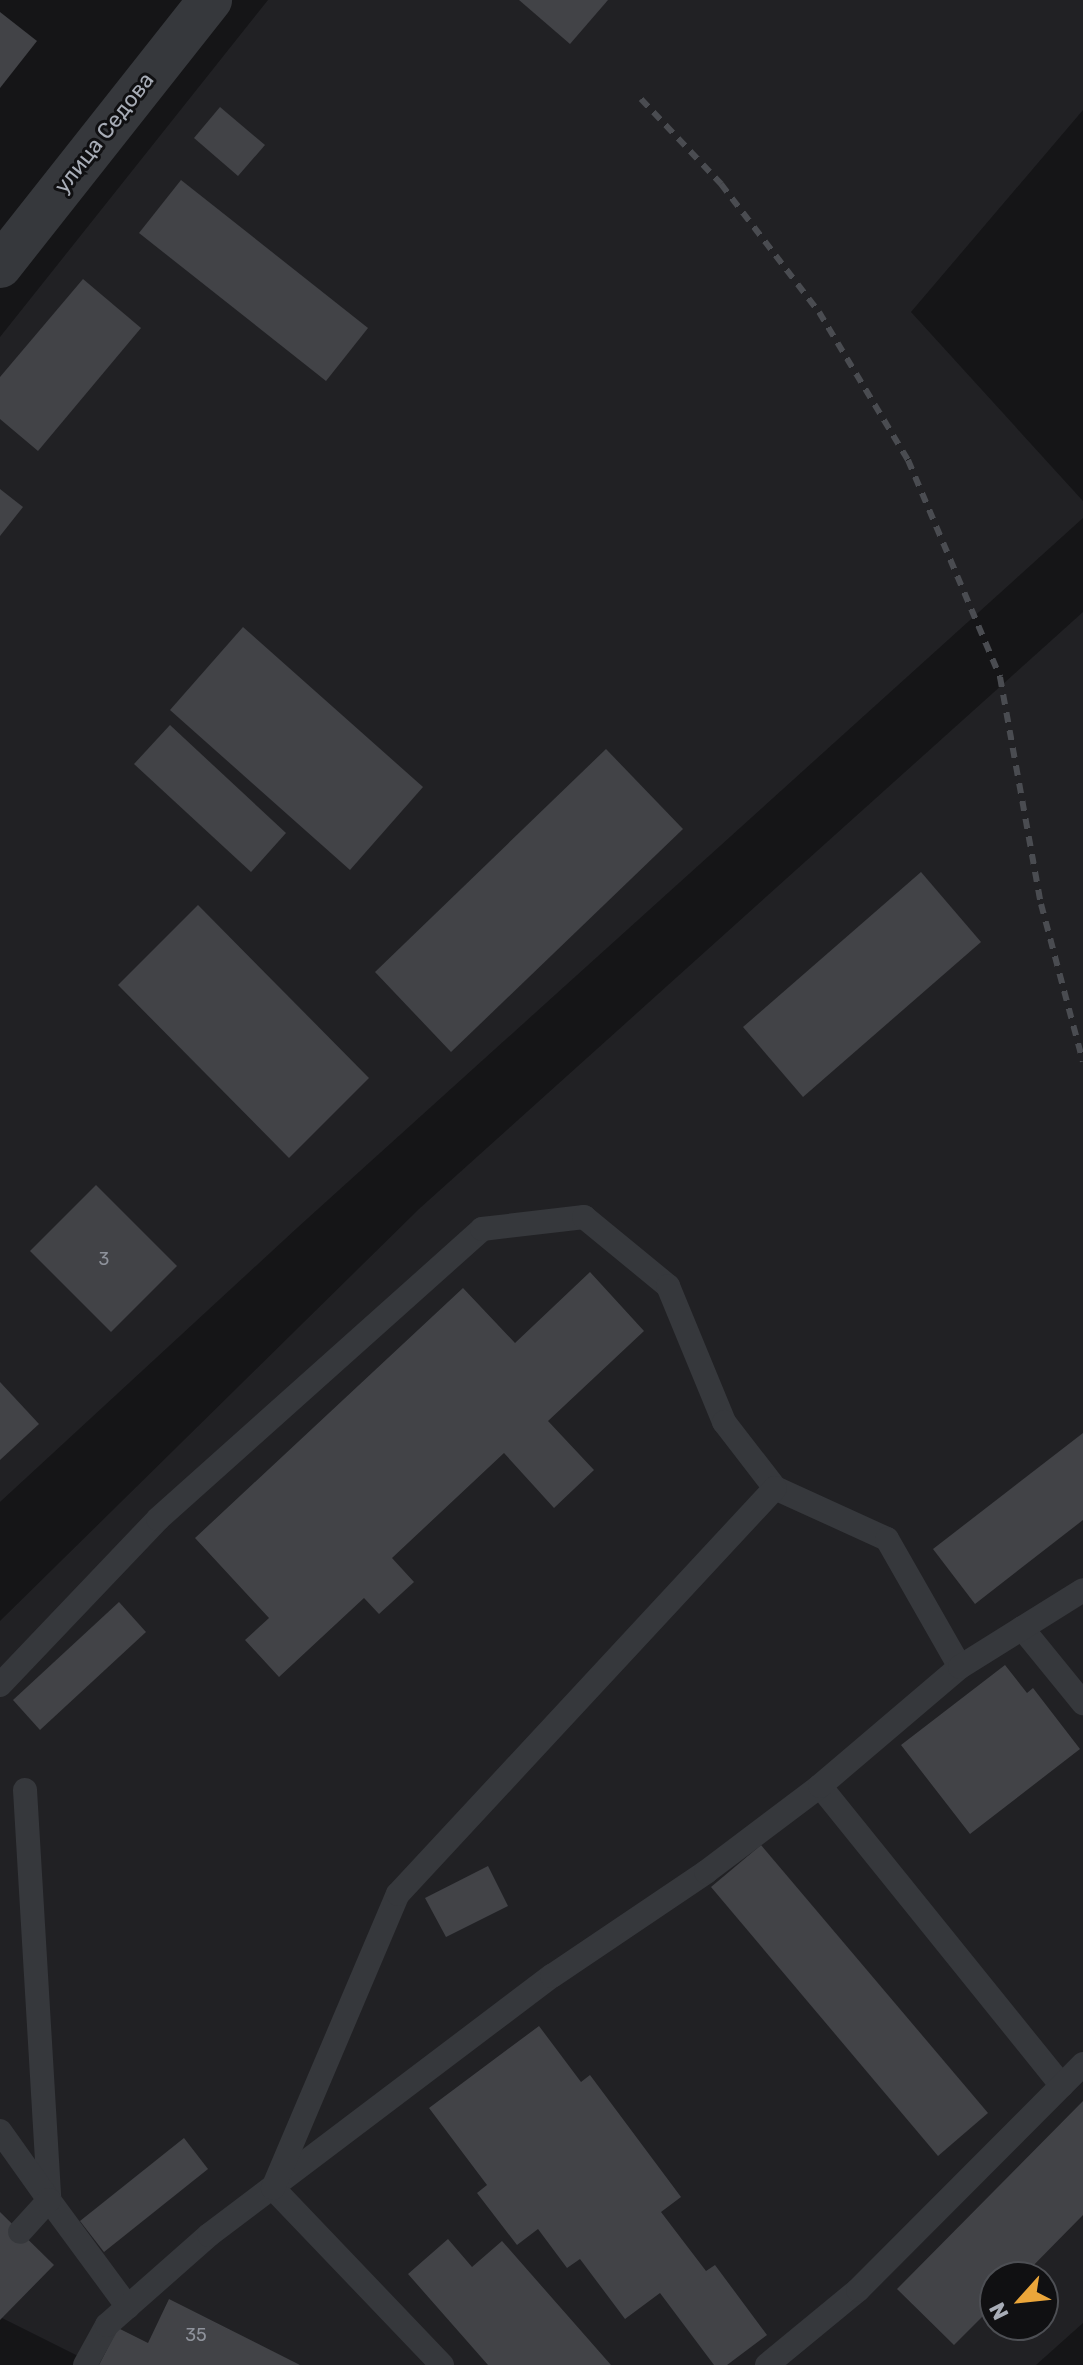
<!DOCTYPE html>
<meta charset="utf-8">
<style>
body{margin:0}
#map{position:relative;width:1083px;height:2365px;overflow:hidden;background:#151517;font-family:Rubik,sans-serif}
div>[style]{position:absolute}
.built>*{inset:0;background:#212124}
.building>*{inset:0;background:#424347}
.service>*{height:24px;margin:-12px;padding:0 12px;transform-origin:12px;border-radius:12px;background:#36383c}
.tertiary>*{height:44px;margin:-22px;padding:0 22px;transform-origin:22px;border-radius:22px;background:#36383c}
.rail>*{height:6px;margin-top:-3px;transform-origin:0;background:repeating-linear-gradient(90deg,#4a4c51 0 10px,transparent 0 18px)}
span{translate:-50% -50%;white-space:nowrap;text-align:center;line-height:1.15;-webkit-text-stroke:6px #101012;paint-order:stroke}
.number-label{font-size:18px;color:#8e929b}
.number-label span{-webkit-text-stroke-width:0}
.street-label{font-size:22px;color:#a8adb7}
.north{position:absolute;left:979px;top:2261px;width:80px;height:80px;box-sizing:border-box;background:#101012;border:2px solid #4d4f54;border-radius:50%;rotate:243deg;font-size:22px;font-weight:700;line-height:32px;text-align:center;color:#a8adb7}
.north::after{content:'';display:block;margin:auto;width:28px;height:36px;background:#eba63a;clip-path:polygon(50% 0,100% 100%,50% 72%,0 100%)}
</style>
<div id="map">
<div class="built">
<i style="clip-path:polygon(268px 0,1083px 0,1083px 110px,911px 312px,1083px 501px,1083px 518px,297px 1228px,0 1502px,0 337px)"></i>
<i style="clip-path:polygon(evenodd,1083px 612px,1083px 2323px,1036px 2365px,96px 2365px,0 2317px,0 1621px,419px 1209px,1083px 612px,995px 2277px,1043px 2277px,1043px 2325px,995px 2325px,995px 2277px)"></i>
</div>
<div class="building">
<i style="clip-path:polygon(519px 0,608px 0,570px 44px)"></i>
<i style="clip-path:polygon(0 12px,37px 41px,0 88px)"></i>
<i style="clip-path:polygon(220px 107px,265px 145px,238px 176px,194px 138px)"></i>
<i style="clip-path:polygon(181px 180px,368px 328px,326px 381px,139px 233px)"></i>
<i style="clip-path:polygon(83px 279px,141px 328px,38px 451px,0 419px,0 377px)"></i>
<i style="clip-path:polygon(0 489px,23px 507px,0 536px)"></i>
<i style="clip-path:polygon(243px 627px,423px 787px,350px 870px,170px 710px)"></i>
<i style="clip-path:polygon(170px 725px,286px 833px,251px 872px,134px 764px)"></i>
<i style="clip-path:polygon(606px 749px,683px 829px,451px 1052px,375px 972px)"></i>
<i style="clip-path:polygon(921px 872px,981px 942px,803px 1097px,743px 1027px)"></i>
<i style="clip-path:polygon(198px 905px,369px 1078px,289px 1158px,118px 985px)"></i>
<i style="clip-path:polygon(96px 1185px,177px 1266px,111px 1332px,30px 1251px)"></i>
<i style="clip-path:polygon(590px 1272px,644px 1331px,548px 1421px,594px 1470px,554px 1508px,504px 1453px,392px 1558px,414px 1582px,379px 1614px,364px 1598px,279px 1677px,245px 1640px,269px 1618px,195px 1538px,463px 1288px,515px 1343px)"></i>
<i style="clip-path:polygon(0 1382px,39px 1424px,0 1460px)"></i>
<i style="clip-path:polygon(1083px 1433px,1083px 1520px,975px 1604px,933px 1549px)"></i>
<i style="clip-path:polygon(119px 1602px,146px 1632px,40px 1730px,13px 1700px)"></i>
<i style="clip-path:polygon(1005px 1665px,1027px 1693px,1033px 1688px,1080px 1749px,970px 1834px,901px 1745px)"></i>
<i style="clip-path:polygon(761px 1845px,988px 2113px,938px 2156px,711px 1887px)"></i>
<i style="clip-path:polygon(488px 1866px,508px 1906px,446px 1937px,425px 1898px)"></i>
<i style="clip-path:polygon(539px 2026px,581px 2082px,590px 2075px,681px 2197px,661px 2212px,706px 2271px,715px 2265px,767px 2335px,727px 2365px,714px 2365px,660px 2293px,625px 2319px,580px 2259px,567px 2268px,538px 2229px,517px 2245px,477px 2193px,487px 2185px,429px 2108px)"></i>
<i style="clip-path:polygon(1083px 2101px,1083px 2215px,1022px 2277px,995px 2277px,995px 2304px,954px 2345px,897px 2289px)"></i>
<i style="clip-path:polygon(184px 2138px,208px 2169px,104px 2252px,80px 2221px)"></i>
<i style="clip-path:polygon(0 2212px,54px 2265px,0 2320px)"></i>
<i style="clip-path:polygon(448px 2239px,472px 2267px,502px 2241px,611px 2365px,488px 2365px,408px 2274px)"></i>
<i style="clip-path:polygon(169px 2299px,300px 2365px,99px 2365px,118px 2328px,148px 2343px)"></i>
</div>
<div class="service">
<i style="left:1022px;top:1628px;width:97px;rotate:50.9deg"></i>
<i style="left:0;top:1685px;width:229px;rotate:-46.4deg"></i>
<i style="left:158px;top:1519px;width:435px;rotate:-41.8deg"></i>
<i style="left:482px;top:1229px;width:103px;rotate:-6.7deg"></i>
<i style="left:584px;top:1217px;width:109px;rotate:39.4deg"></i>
<i style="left:668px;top:1286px;width:147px;rotate:67.6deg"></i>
<i style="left:724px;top:1422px;width:83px;rotate:52.3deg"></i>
<i style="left:775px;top:1488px;width:123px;rotate:24.5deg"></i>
<i style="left:887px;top:1539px;width:147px;rotate:60.3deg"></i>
<i style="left:820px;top:1786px;width:385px;rotate:51.1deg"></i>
<i style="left:25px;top:1790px;width:411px;rotate:86.6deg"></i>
<i style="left:49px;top:2200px;width:133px;rotate:53.6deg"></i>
<i style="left:0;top:2131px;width:85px;rotate:54.6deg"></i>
<i style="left:49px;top:2200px;width:43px;rotate:132.2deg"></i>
<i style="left:85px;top:2365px;width:46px;rotate:-61.2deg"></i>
<i style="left:107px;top:2325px;width:136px;rotate:-41.4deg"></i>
<i style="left:209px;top:2235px;width:430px;rotate:-37.1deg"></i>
<i style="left:552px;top:1976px;width:186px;rotate:-34deg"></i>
<i style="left:706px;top:1872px;width:143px;rotate:-37deg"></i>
<i style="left:820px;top:1786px;width:184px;rotate:-40.4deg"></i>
<i style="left:960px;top:1667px;width:145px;rotate:-32deg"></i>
<i style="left:442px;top:2365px;width:245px;rotate:-133.7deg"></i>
<i style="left:273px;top:2188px;width:319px;rotate:-67deg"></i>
<i style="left:398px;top:1894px;width:554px;rotate:-47.12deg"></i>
<i style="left:767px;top:2365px;width:118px;rotate:-39.5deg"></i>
<i style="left:858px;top:2290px;width:319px;rotate:-45.1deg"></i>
</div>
<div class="tertiary">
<i style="left:0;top:266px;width:339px;rotate:-51.7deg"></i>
</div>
<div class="rail">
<i style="left:641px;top:99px;width:117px;rotate:46.7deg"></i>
<i style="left:721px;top:184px;width:161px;rotate:52.6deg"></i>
<i style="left:819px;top:312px;width:173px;rotate:59deg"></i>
<i style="left:908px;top:460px;width:236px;rotate:67deg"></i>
<i style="left:1000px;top:677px;width:231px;rotate:79.8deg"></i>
<i style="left:1041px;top:904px;width:163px;rotate:75.1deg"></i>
</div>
<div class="number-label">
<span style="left:104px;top:1259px">3</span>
<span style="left:196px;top:2335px">35</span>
</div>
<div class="street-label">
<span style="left:104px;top:133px;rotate:-52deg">улица Седова</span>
</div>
<div class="north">N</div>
</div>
